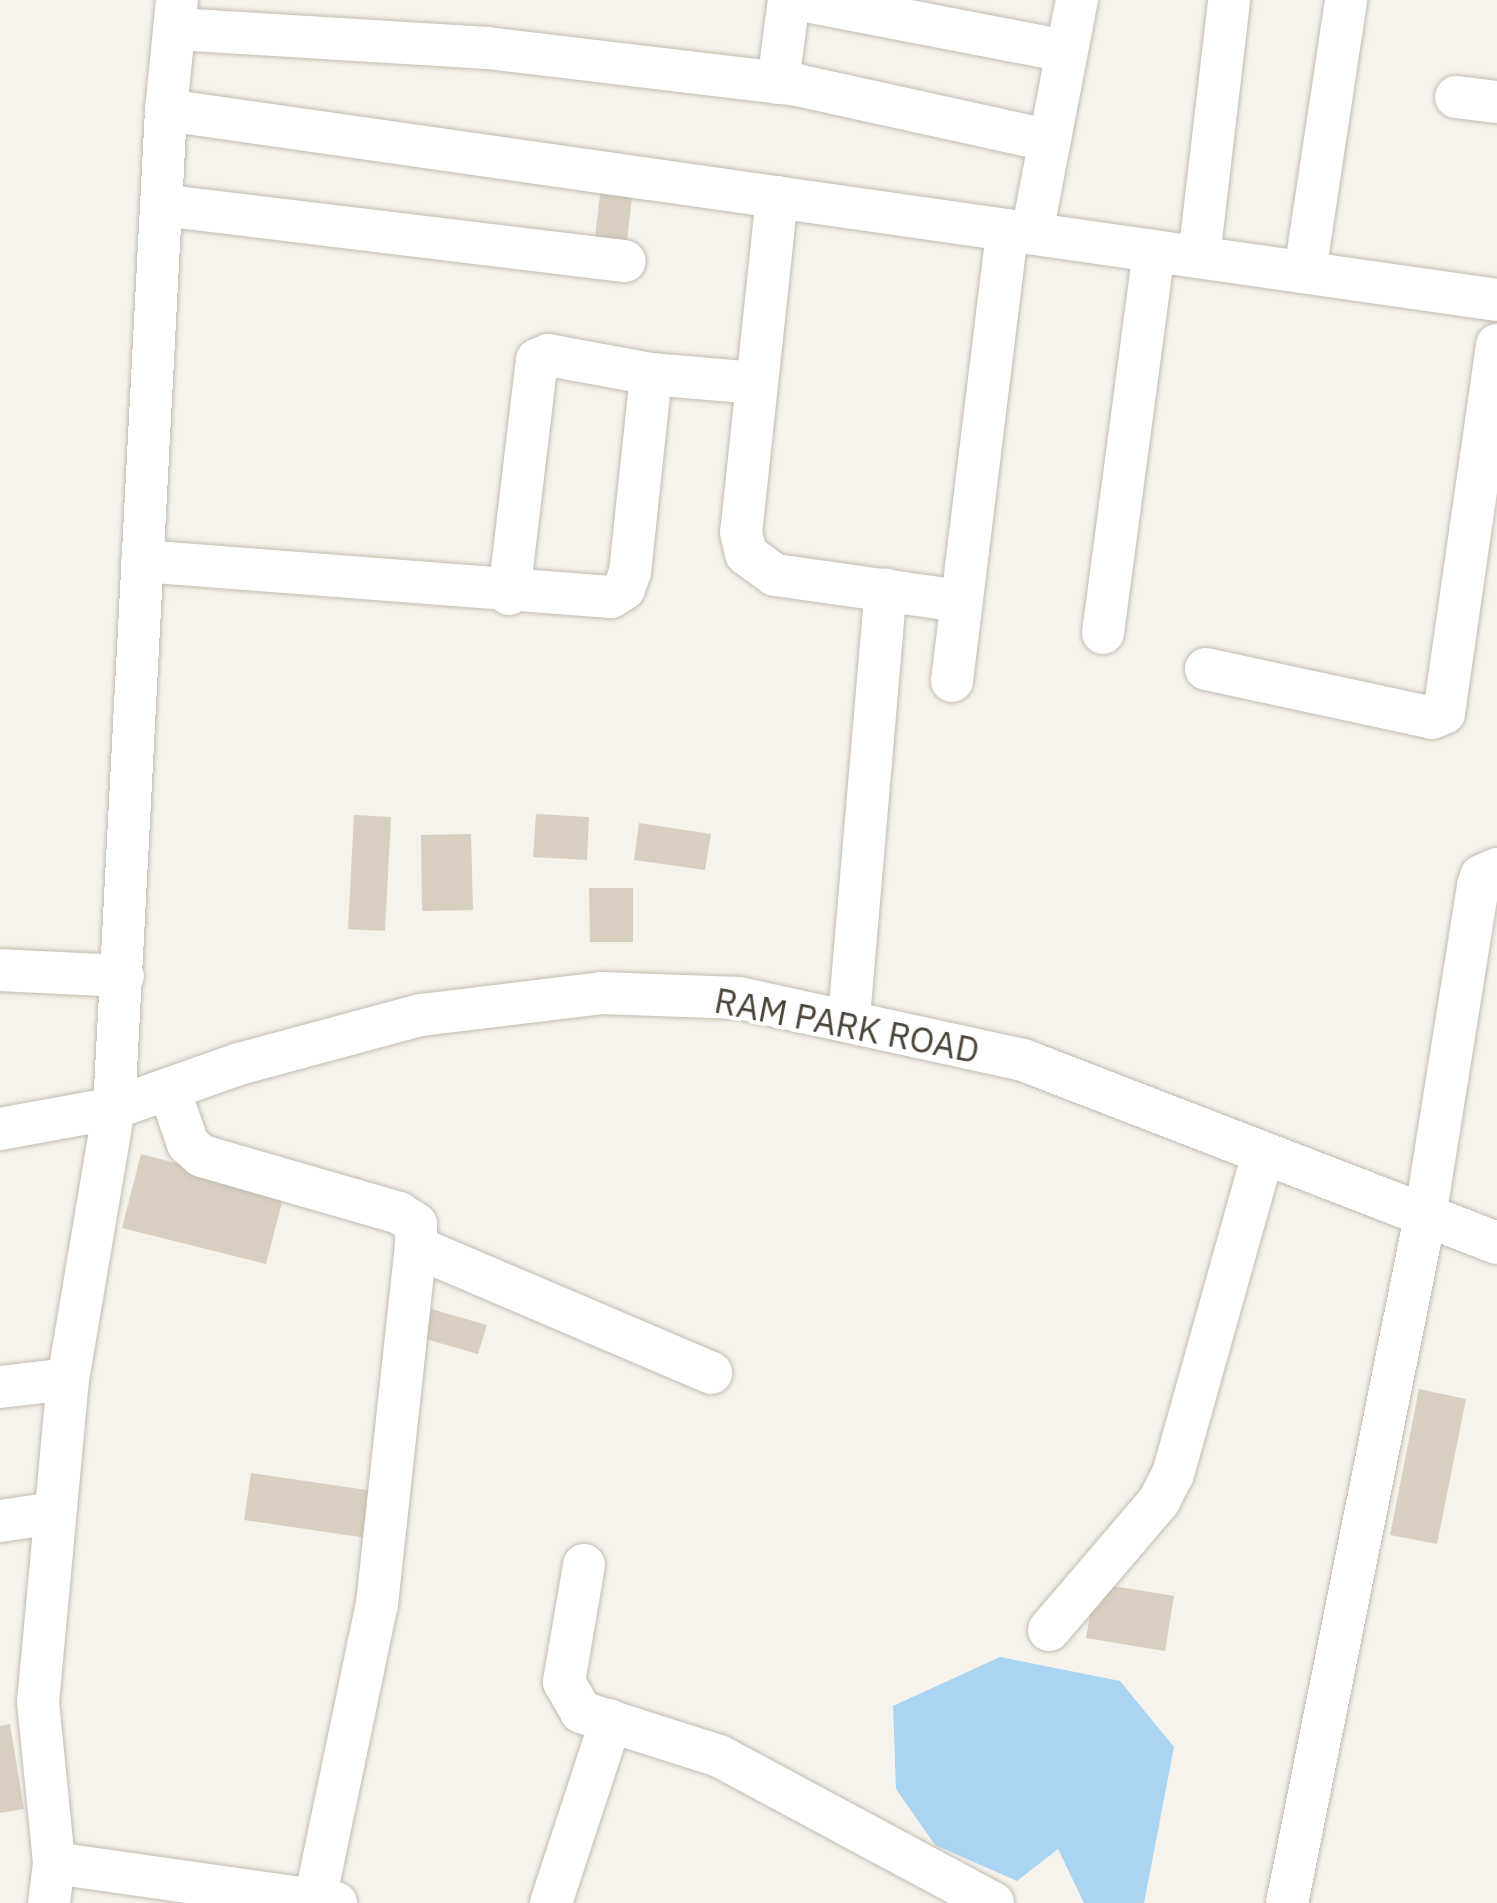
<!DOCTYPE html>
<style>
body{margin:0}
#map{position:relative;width:1497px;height:1903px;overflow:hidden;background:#f6f3ec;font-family:"IBM Plex Sans",sans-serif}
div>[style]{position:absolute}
.water>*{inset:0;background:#a9d4f2}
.building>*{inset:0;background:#d8cfc1}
.roads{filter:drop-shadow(0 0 2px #c2bbae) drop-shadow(0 0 2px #c2bbae)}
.minor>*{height:42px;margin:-21px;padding:0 21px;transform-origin:21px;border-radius:21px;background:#fff}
span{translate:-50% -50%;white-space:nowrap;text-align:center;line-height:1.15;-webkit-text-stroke:8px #fff;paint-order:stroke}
.street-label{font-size:35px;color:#4b4439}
</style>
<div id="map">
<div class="water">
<i style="clip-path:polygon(1000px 1657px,1120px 1681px,1174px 1747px,1144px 1903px,1084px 1903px,1058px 1849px,1017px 1881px,935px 1845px,896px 1789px,893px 1706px)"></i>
</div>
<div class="building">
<i style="clip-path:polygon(602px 178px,634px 181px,625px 258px,593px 254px)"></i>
<i style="clip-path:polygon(536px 814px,589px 817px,587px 860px,533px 857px)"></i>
<i style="clip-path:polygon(354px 815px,391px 817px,385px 931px,348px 929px)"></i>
<i style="clip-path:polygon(639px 823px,711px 834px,705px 870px,634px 860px)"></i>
<i style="clip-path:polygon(471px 834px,473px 910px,422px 911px,421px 835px)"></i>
<i style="clip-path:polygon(589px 888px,633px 888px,633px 942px,590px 942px)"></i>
<i style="clip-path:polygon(141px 1154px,285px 1191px,266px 1264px,122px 1228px)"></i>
<i style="clip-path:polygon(424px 1307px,487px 1325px,478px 1354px,415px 1336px)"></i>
<i style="clip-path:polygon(1419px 1389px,1466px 1399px,1437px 1544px,1390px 1535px)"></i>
<i style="clip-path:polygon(251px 1473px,374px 1491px,367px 1538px,244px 1520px)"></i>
<i style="clip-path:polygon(1095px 1583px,1174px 1596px,1165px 1651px,1086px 1638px)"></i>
<i style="clip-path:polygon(10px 1724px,24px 1809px,0 1813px,0 1726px)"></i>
</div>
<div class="roads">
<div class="minor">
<i style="left:177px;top:0;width:111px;rotate:95.7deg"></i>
<i style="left:166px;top:110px;width:999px;rotate:92.98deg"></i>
<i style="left:114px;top:1108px;width:275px;rotate:99.6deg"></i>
<i style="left:68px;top:1379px;width:324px;rotate:95.3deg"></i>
<i style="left:38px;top:1702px;width:162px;rotate:84.3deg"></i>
<i style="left:54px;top:1863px;width:285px;rotate:8.1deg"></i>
<i style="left:801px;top:0;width:270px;rotate:10.9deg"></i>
<i style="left:176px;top:29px;width:312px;rotate:3.5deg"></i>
<i style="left:487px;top:48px;width:312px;rotate:6.8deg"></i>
<i style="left:797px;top:85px;width:257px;rotate:12.4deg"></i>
<i style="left:778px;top:83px;width:84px;rotate:-82.5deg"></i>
<i style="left:1456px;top:97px;width:41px;rotate:7deg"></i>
<i style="left:166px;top:110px;width:1344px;rotate:8.12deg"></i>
<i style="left:777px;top:197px;width:337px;rotate:96.1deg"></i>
<i style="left:741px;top:532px;width:23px;rotate:77deg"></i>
<i style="left:746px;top:554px;width:36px;rotate:36deg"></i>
<i style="left:775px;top:575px;width:188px;rotate:8deg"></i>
<i style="left:161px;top:205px;width:467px;rotate:6.9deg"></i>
<i style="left:1032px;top:233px;width:237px;rotate:-79.1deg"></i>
<i style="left:1199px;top:257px;width:259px;rotate:-83.3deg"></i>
<i style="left:1305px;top:272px;width:275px;rotate:-81.4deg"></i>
<i style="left:142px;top:561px;width:470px;rotate:4.4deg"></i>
<i style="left:611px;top:597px;width:15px;rotate:-32deg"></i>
<i style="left:624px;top:589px;width:18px;rotate:-71deg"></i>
<i style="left:630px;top:572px;width:199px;rotate:-83.9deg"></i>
<i style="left:651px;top:374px;width:105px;rotate:4.9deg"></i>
<i style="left:509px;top:594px;width:236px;rotate:-83.2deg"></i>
<i style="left:537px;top:360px;width:12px;rotate:-24deg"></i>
<i style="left:548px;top:355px;width:105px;rotate:10.5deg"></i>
<i style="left:1103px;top:633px;width:385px;rotate:-82.4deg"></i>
<i style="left:1206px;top:669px;width:231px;rotate:12.2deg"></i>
<i style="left:1432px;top:718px;width:13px;rotate:-23deg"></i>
<i style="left:1444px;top:713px;width:372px;rotate:-81.8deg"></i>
<i style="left:952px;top:681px;width:454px;rotate:-83deg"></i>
<i style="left:0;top:970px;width:123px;rotate:2.8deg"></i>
<i style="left:849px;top:1018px;width:430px;rotate:-85.1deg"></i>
<i style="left:169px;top:1089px;width:58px;rotate:70.9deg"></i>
<i style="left:188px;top:1144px;width:18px;rotate:41deg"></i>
<i style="left:202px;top:1156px;width:205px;rotate:16.1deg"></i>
<i style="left:399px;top:1213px;width:20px;rotate:33deg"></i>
<i style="left:416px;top:1224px;width:23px;rotate:90deg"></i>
<i style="left:416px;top:1247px;width:321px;rotate:23.1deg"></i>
<i style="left:0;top:1129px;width:116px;rotate:-10.4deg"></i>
<i style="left:114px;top:1108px;width:133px;rotate:-19.4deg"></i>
<i style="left:239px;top:1064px;width:188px;rotate:-15.1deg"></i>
<i style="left:421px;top:1015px;width:182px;rotate:-6.9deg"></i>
<i style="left:602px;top:993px;width:137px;rotate:2.1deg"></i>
<i style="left:739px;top:998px;width:291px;rotate:12.3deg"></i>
<i style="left:1023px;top:1060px;width:508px;rotate:21.11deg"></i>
<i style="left:0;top:1387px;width:68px;rotate:-6.7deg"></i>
<i style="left:0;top:1521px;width:55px;rotate:-8.4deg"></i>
<i style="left:584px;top:1565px;width:119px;rotate:99.7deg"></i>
<i style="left:564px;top:1682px;width:34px;rotate:60deg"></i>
<i style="left:581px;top:1712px;width:145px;rotate:17.7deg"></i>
<i style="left:719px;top:1756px;width:311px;rotate:28.2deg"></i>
<i style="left:1049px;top:1630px;width:170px;rotate:-49.5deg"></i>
<i style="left:1159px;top:1501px;width:30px;rotate:-63deg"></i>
<i style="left:1173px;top:1474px;width:333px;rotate:-74.3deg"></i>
<i style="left:315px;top:1900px;width:302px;rotate:-78.2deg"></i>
<i style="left:377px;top:1604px;width:359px;rotate:-83.8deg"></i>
<i style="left:49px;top:1903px;width:40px;rotate:-82.9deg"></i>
<i style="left:551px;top:1903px;width:192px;rotate:-71.8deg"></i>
<i style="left:1287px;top:1903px;width:700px;rotate:-78.63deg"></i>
<i style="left:1425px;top:1217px;width:335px;rotate:-80.9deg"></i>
<i style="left:1478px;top:886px;width:10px;rotate:-73deg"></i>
<i style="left:1481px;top:876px;width:17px;rotate:-24deg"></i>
</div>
</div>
<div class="street-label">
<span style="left:847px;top:1025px;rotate:11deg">RAM PARK ROAD</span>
</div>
</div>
